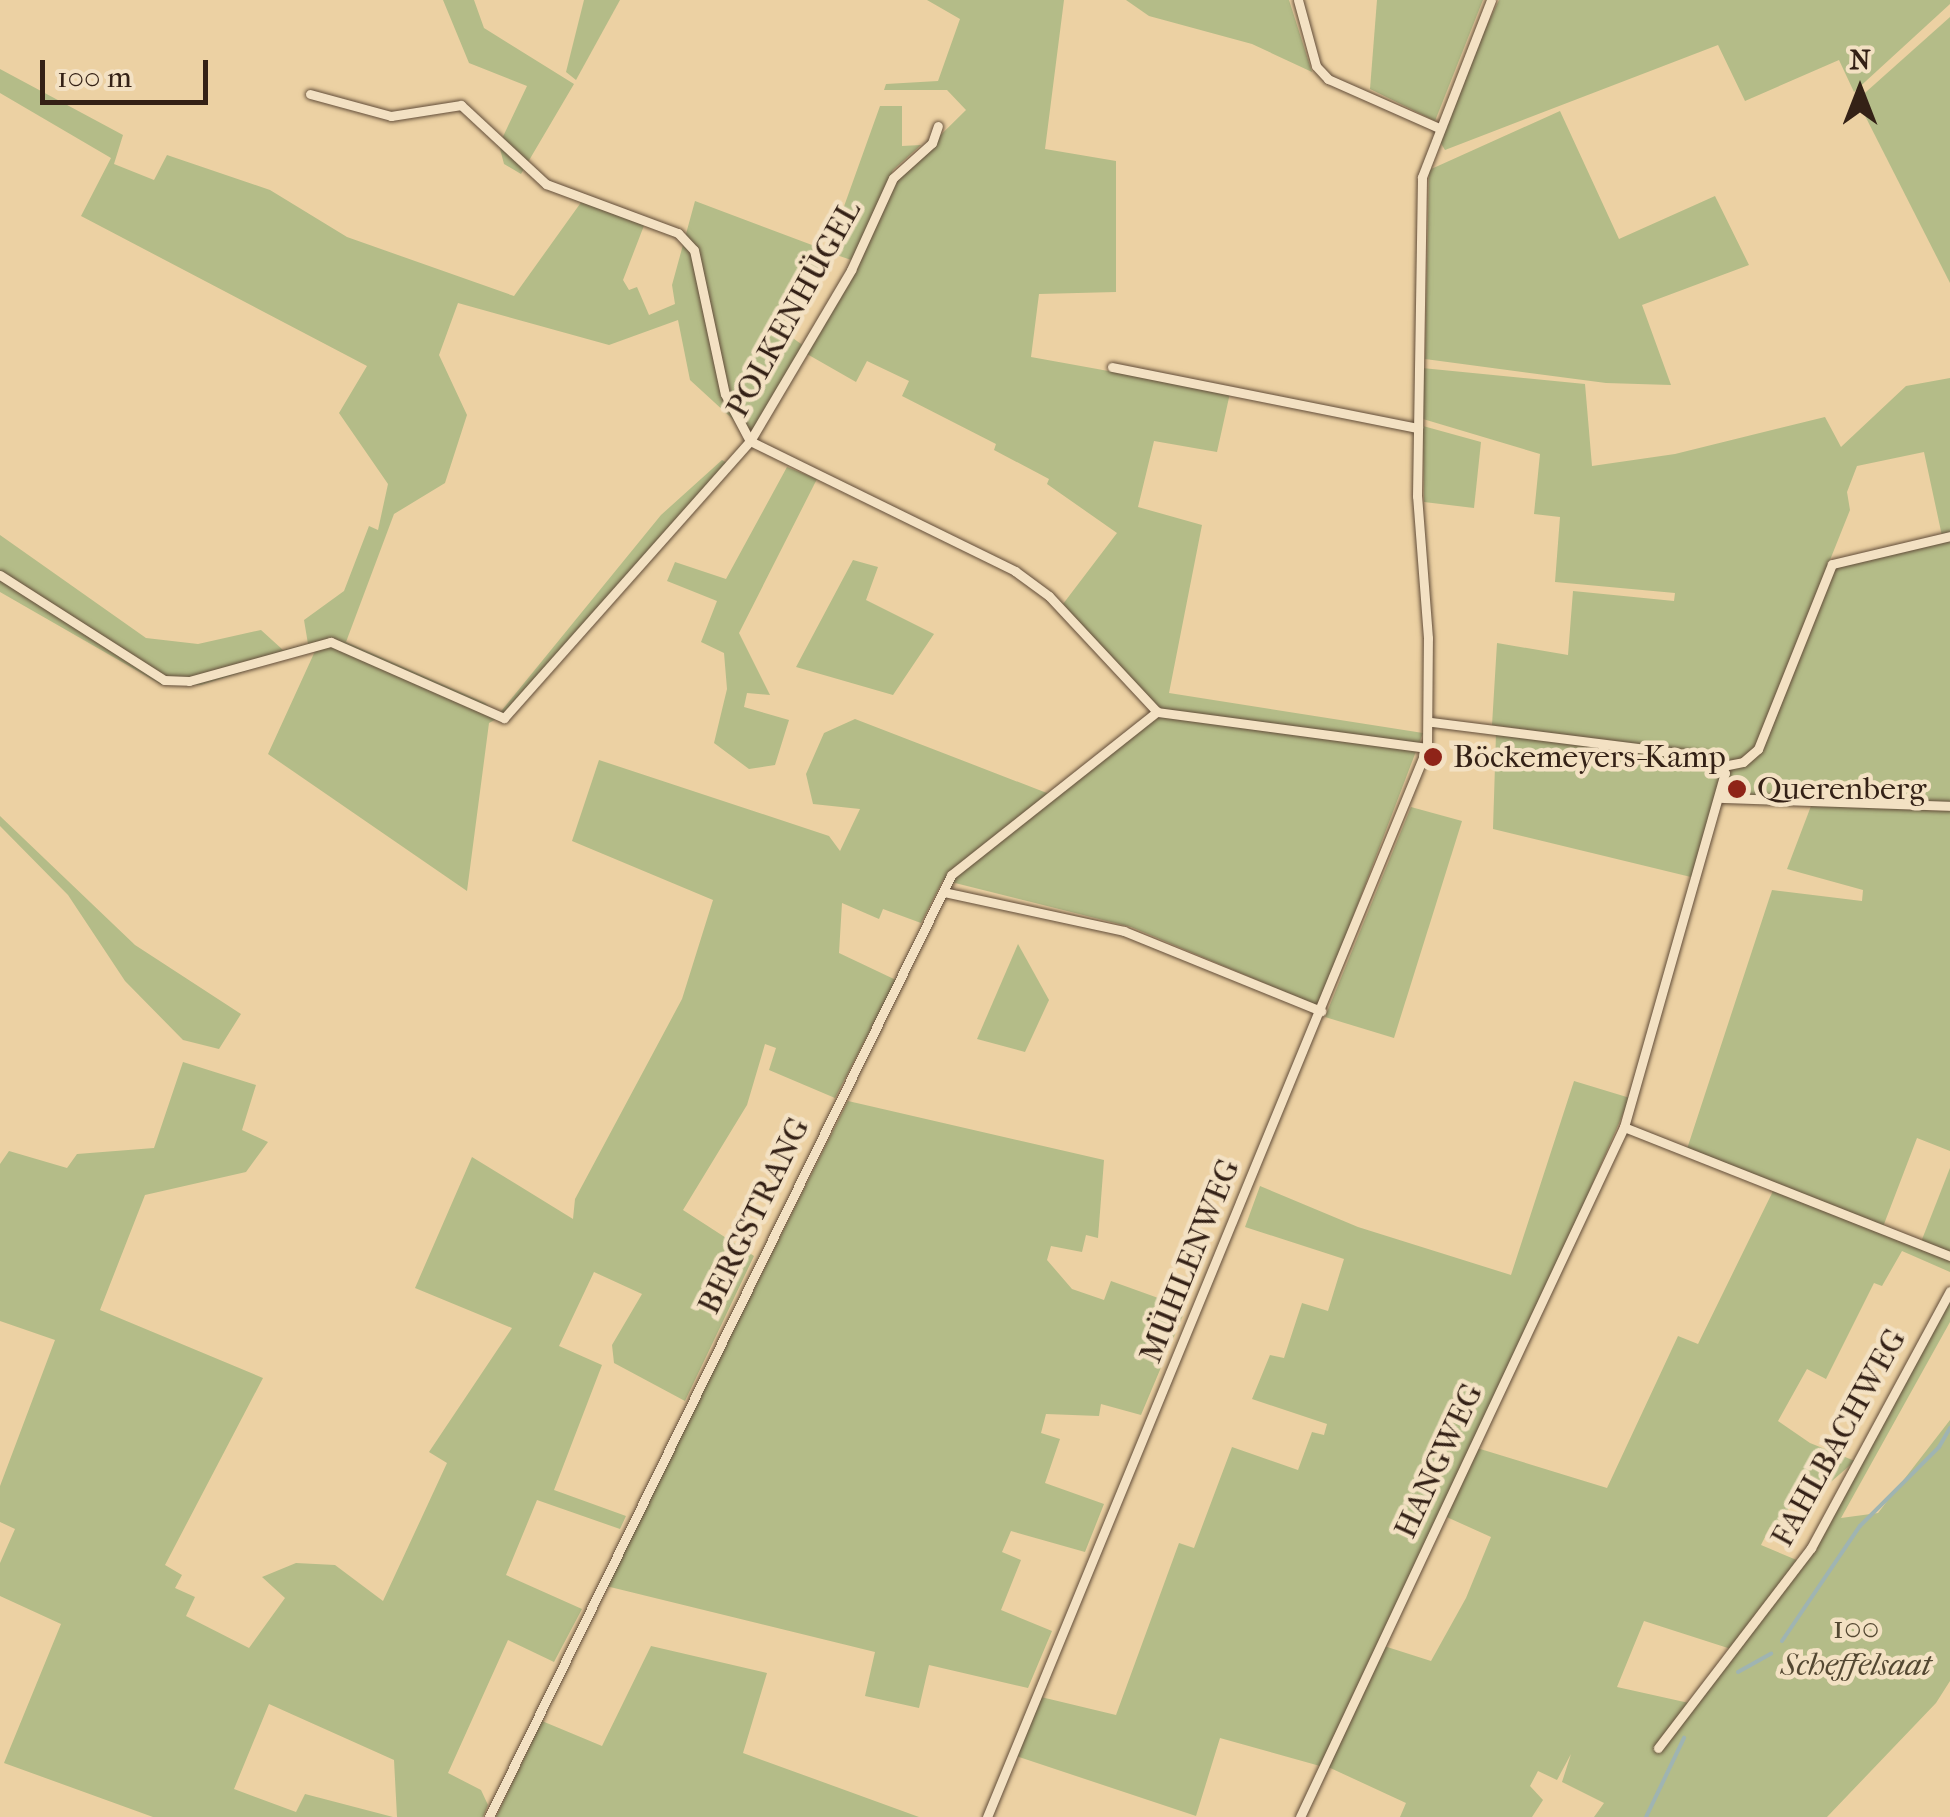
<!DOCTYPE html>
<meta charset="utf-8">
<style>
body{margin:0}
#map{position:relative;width:1950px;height:1817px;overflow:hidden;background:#ecd1a3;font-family:"IM FELL French Canon",serif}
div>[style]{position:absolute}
.green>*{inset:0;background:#b4bc88}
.stream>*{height:4px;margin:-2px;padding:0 2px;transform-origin:2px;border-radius:2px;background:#9fb4b2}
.roads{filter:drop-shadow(0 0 2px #624d39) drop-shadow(0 0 2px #624d39)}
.street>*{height:9px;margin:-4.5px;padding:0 4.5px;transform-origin:4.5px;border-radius:4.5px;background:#f3e1c3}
.dots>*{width:28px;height:28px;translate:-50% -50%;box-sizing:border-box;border:5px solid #f3e1c3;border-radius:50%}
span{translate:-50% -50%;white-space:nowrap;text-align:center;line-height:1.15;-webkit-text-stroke:9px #f3e1c3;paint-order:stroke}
.street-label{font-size:32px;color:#342116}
.poi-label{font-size:32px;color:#342116}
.left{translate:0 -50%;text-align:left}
.park-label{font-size:32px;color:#544832;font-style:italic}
.north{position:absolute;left:1810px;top:40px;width:100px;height:100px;-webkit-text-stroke:8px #f3e1c3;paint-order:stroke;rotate:0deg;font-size:28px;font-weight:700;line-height:40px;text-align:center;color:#342116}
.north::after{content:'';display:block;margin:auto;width:35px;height:45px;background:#342116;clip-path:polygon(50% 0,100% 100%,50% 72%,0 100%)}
.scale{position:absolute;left:40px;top:60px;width:168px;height:45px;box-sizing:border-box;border:5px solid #342116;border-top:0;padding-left:12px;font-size:30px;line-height:35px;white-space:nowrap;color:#342116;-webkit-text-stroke:8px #f3e1c3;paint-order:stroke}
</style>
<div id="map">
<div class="green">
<i style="clip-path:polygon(443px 0,474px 0,484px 28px,574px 84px,521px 174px,504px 164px,499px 145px,527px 86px,469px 63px)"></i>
<i style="clip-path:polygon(584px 0,620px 0,576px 80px,566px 72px)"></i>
<i style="clip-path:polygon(927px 0,1064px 0,1045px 149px,1116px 161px,1116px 292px,1039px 294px,1031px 357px,1230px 393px,1217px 452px,1154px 441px,1138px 507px,1202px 525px,1169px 693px,1423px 733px,1319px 1006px,1131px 927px,943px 880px,921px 923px,883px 909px,879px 919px,842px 903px,839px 953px,896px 980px,835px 1098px,769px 1070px,776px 1048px,765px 1044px,747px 1105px,683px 1210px,754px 1256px,685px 1401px,614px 1363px,612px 1345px,642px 1294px,594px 1272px,559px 1346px,602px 1365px,554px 1490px,626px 1516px,620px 1529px,537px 1500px,506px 1575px,582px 1609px,554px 1662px,508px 1640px,448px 1773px,481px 1790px,488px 1805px,483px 1817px,397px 1817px,394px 1760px,269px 1704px,234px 1789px,296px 1812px,305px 1794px,393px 1817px,153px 1817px,4px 1763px,61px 1624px,0 1596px,0 1563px,15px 1529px,0 1522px,0 1486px,55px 1340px,0 1321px,0 1164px,9px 1151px,67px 1168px,77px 1154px,154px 1148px,183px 1062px,256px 1085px,242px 1130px,268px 1142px,246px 1172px,145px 1195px,100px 1310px,263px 1378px,165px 1565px,182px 1575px,175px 1588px,195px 1597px,186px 1616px,249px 1648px,285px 1598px,262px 1577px,296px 1563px,335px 1565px,383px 1601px,447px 1463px,429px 1452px,512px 1328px,415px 1288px,472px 1157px,573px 1219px,575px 1199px,682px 999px,713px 900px,572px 841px,599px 760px,829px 836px,840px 851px,860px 809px,813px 804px,806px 774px,824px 733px,855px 719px,1052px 795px,1156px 707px,1063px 604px,1117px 533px,1047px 484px,1049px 479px,994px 450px,996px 444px,902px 396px,909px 381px,867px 361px,856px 382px,807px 354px,857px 262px,828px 252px,780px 329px,804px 346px,750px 435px,690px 380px,678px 320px,609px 345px,458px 303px,439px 355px,467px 415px,445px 483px,394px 514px,346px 642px,485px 703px,498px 715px,661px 515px,722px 460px,727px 463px,504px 715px,489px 723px,467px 891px,268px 754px,316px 649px,201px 685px,162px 685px,0 592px,0 535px,146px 638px,198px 644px,261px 630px,283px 650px,308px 644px,304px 620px,344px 591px,369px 526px,378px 530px,388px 484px,339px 413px,367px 366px,81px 216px,111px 158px,0 93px,0 69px,123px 135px,114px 164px,154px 180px,167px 155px,270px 190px,347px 237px,514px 296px,582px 201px,645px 223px,623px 280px,629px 290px,637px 287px,649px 315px,675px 304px,672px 285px,695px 201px,828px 251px,880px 106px,902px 106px,902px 146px,921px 145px,893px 170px,864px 237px,895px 180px,966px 110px,947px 90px,884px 90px,886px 84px,938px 81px,960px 19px)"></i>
<i style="clip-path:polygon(1126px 0,1289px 0,1312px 72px,1252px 44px,1149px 16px)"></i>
<i style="clip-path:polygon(1377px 0,1483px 0,1435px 121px,1370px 89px)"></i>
<i style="clip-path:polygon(1499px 0,1950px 0,1950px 4px,1854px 92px,1839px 60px,1745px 101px,1718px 45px,1445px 150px,1439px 140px,1447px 109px)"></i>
<i style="clip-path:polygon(1950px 17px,1950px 283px,1857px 100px)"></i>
<i style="clip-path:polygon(1560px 111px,1619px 239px,1715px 196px,1749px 265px,1642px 305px,1671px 385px,1606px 383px,1425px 359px,1429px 170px)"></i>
<i style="clip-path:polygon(1422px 368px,1585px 384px,1592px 466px,1675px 454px,1825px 417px,1841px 447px,1906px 386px,1950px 378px,1950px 534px,1942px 536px,1924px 452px,1857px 466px,1847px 492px,1850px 510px,1752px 755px,1723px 765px,1709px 755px,1492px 725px,1497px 643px,1568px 655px,1573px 591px,1674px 601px,1675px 593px,1555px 582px,1560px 517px,1534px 514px,1540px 454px,1423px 419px)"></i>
<i style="clip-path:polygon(1423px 426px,1481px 442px,1474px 508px,1424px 502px)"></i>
<i style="clip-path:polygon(787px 467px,817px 479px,739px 633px,770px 695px,747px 693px,744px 707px,789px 720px,775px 765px,749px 769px,714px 743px,727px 689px,724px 653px,701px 642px,717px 601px,667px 581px,675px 562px,726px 579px)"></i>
<i style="clip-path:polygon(1950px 540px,1950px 802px,1728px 796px,1729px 768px,1756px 756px,1833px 569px)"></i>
<i style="clip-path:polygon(853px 560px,878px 567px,866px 600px,934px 634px,893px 695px,796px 667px)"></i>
<i style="clip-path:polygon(1496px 734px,1709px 759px,1721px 774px,1695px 878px,1493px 829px)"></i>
<i style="clip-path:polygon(1811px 806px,1950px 811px,1950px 1151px,1917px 1138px,1881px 1232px,1950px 1258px,1950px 1272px,1902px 1251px,1882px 1286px,1874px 1283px,1826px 1379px,1807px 1369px,1778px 1421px,1810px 1443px,1855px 1461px,1810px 1500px,1795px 1493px,1779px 1530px,1770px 1527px,1761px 1545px,1799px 1561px,1731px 1649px,1644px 1621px,1617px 1687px,1689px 1703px,1813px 1549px,1950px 1294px,1950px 1322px,1841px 1518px,1878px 1513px,1950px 1420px,1950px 1681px,1936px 1703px,1827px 1817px,1594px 1817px,1604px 1803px,1562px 1782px,1571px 1754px,1557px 1780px,1538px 1771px,1530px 1786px,1543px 1800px,1532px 1817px,1400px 1817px,1406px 1803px,1326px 1766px,1384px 1646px,1431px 1661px,1466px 1598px,1491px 1537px,1440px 1514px,1320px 1766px,1220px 1738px,1196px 1816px,1016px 1756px,1041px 1697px,1116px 1715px,1179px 1543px,1194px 1548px,1232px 1447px,1298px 1470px,1312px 1432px,1324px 1435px,1327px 1424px,1252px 1399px,1270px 1355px,1284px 1358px,1302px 1303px,1328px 1311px,1344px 1259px,1245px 1227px,1260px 1186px,1358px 1227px,1511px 1275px,1574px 1081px,1630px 1098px,1477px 1448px,1607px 1488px,1678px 1336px,1698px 1344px,1774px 1189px,1687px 1149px,1772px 890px,1862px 901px,1863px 890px,1787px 869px)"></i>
<i style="clip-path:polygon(1411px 807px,1462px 821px,1394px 1038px,1325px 1017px)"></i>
<i style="clip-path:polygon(0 816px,135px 945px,241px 1014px,219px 1049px,183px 1040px,125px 981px,68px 895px,0 826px)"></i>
<i style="clip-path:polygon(1018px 944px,1049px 1000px,1025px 1052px,977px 1039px)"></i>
<i style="clip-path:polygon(848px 1101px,1104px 1160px,1098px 1238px,1086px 1235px,1082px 1252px,1051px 1246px,1047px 1260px,1072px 1289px,1104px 1300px,1111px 1281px,1186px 1308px,1141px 1415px,1101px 1404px,1099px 1416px,1046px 1414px,1041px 1433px,1060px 1439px,1045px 1483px,1104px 1504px,1085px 1552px,1011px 1531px,1002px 1552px,1021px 1560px,1001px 1610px,1052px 1631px,1028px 1688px,929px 1665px,919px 1708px,865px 1696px,875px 1652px,606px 1586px)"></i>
<i style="clip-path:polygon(1950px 1168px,1950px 1253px,1921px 1242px)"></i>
<i style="clip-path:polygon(651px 1646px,767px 1673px,743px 1753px,919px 1817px,496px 1817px,542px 1721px,602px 1746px)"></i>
</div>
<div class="stream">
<i style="left:1782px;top:1641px;width:139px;rotate:-55.9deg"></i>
<i style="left:1860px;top:1526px;width:112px;rotate:-45deg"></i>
<i style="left:1939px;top:1447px;width:22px;rotate:-60deg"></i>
<i style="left:1738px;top:1672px;width:38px;rotate:-29deg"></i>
<i style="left:1646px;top:1817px;width:88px;rotate:-64.3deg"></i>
</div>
<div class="roads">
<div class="street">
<i style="left:1298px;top:0;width:68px;rotate:74.7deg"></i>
<i style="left:1316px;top:66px;width:18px;rotate:47deg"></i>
<i style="left:1328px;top:79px;width:121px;rotate:23.8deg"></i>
<i style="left:310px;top:94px;width:84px;rotate:15.2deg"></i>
<i style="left:391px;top:116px;width:71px;rotate:-8.9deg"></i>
<i style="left:461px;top:105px;width:116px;rotate:42.9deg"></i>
<i style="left:546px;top:184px;width:141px;rotate:20.4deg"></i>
<i style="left:678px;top:233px;width:23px;rotate:47deg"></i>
<i style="left:694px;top:250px;width:147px;rotate:77.9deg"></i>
<i style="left:725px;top:394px;width:53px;rotate:62deg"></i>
<i style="left:750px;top:441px;width:295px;rotate:26.1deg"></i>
<i style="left:1015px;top:571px;width:42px;rotate:36.3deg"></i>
<i style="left:1049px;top:596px;width:158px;rotate:47deg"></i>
<i style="left:1157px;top:712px;width:272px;rotate:7.6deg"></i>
<i style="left:1112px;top:367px;width:312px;rotate:11.3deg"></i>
<i style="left:0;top:575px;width:195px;rotate:32.6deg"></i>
<i style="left:164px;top:680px;width:25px;rotate:2deg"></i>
<i style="left:189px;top:681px;width:147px;rotate:-15.4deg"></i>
<i style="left:331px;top:642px;width:189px;rotate:23.7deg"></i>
<i style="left:504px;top:718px;width:370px;rotate:-48.4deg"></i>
<i style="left:750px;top:441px;width:199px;rotate:-59.4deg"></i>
<i style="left:851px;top:270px;width:101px;rotate:-65.5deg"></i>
<i style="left:893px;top:178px;width:52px;rotate:-41.9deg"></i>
<i style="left:932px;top:143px;width:18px;rotate:-71deg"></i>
<i style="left:1723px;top:766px;width:20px;rotate:-11deg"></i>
<i style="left:1743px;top:762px;width:20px;rotate:-41deg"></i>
<i style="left:1758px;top:749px;width:199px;rotate:-68.2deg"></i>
<i style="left:1832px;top:564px;width:121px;rotate:-13.3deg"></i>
<i style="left:1722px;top:798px;width:228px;rotate:2deg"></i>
<i style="left:944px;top:892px;width:184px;rotate:12.2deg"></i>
<i style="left:1124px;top:931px;width:213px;rotate:22.1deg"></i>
<i style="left:1624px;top:1127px;width:351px;rotate:21.6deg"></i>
<i style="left:1658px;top:1748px;width:252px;rotate:-52.6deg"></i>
<i style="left:1811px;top:1548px;width:292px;rotate:-61.6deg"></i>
<i style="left:489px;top:1817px;width:1049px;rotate:-63.87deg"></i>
<i style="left:951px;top:875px;width:263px;rotate:-38.4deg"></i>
<i style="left:987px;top:1817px;width:1156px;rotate:-67.63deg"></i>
<i style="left:1427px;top:748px;width:110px;rotate:-89.5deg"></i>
<i style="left:1428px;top:638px;width:142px;rotate:-94.4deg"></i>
<i style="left:1417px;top:496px;width:319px;rotate:-89.1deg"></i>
<i style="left:1422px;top:177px;width:190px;rotate:-68.7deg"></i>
<i style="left:1300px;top:1817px;width:762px;rotate:-64.85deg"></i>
<i style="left:1624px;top:1127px;width:368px;rotate:-74.1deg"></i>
<i style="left:1725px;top:773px;width:23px;rotate:-135deg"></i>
<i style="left:1709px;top:757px;width:280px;rotate:-172.8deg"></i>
</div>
</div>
<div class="dots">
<i style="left:1433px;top:757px;background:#8f2418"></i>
<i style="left:1737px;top:789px;background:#8f2418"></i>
</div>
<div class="street-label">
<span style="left:794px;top:309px;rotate:-61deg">POLKENHÜGEL</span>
<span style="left:754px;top:1216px;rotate:-64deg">BERGSTRANG</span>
<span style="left:1190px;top:1261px;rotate:-68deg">MÜHLENWEG</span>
<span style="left:1839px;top:1438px;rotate:-61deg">FAHLBACHWEG</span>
<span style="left:1439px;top:1461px;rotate:-65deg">HANGWEG</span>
</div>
<div class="poi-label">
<span class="left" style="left:1453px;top:757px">Böckemeyers-Kamp</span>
<span class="left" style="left:1757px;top:789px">Querenberg</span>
</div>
<div class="park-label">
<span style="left:1856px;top:1647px">100<br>Scheffelsaat</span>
</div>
<div class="north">N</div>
<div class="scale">100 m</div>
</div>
